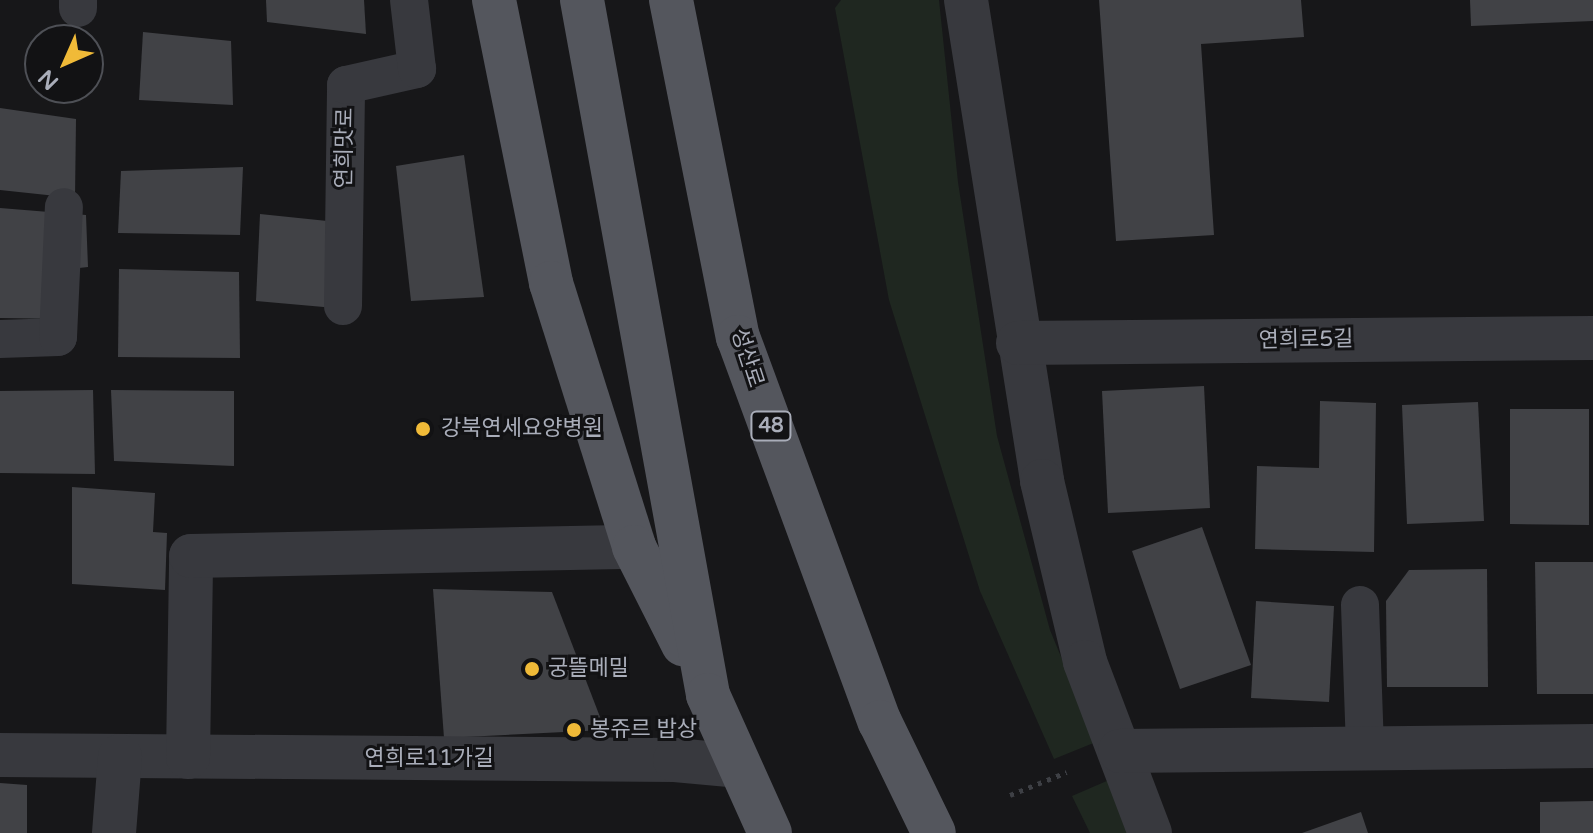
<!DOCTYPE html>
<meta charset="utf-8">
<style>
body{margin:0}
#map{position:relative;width:1593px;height:833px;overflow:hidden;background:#171719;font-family:"Varela Round","Noto Sans KR",sans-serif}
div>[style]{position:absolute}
.green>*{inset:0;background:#1f2720}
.building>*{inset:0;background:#414246}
.path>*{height:5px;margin-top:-2.5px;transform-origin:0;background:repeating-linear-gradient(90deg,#3e4045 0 4px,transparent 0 10px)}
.lane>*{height:38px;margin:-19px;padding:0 19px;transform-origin:19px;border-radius:19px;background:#38393e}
.street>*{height:44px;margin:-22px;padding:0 22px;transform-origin:22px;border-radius:22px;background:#38393e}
.primary>*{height:44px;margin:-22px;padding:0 22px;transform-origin:22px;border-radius:22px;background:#54565d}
.dots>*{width:22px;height:22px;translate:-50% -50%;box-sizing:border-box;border:4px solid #121214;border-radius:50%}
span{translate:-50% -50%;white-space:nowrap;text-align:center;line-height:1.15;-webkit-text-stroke:6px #121214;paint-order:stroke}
.shield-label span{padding:2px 6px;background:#121214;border:2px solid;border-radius:6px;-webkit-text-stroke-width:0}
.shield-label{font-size:20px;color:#a9adb9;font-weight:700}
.street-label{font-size:22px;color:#a9adb9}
.poi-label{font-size:22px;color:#a9adb9}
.left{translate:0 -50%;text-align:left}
.north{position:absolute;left:24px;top:24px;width:80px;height:80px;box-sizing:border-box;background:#121214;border:2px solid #4e5056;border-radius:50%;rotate:225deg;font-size:22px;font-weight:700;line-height:32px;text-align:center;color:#a9adb9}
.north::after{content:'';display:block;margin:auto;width:28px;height:36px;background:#f0ba38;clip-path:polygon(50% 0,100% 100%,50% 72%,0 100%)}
</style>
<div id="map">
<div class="green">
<i style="clip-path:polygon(841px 0,939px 0,958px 182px,997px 436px,1050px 630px,1096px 742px,1054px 759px,980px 591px,889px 300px,835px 8px)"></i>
<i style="clip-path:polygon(1109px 780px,1129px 833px,1090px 833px,1072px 796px)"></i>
</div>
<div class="building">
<i style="clip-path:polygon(266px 0,364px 0,366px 34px,267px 22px)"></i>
<i style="clip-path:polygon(1099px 0,1301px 0,1304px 37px,1201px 44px,1214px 235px,1116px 241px)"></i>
<i style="clip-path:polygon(1470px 0,1593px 0,1593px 21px,1471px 26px)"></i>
<i style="clip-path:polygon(143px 32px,231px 41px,233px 105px,139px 100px)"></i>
<i style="clip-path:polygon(0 108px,76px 119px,75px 198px,0 190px)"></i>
<i style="clip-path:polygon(464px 155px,484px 297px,411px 301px,396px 166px)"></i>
<i style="clip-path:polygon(243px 167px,240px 235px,118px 233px,121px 171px)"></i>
<i style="clip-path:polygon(0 208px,86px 215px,88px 267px,70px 269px,67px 319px,0 318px)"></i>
<i style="clip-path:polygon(260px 214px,337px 222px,335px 308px,256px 301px)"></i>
<i style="clip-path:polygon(119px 269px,239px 272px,240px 358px,118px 357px)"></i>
<i style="clip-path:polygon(1204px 386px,1210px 508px,1108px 513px,1102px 391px)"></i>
<i style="clip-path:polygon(93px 390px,95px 474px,0 473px,0 391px)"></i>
<i style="clip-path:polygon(111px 390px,234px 391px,234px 466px,114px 461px)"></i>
<i style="clip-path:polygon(1320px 401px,1376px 403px,1374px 552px,1255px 549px,1257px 466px,1319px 468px)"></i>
<i style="clip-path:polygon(1478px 402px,1484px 521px,1407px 524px,1402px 405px)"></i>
<i style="clip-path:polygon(1510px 409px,1589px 409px,1589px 525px,1510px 524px)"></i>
<i style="clip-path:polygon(72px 487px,155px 493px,153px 532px,167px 533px,165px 590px,72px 584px)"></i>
<i style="clip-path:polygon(1202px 527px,1251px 665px,1180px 689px,1132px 551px)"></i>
<i style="clip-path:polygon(1535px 562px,1593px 562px,1593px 694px,1537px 694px)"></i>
<i style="clip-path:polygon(1487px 569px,1488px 687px,1387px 687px,1386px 601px,1409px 570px)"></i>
<i style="clip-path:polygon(433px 589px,552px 592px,605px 730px,444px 738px)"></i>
<i style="clip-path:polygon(1256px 601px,1334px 606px,1329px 702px,1251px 698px)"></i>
<i style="clip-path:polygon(0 783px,27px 785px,27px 833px,0 833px)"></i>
<i style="clip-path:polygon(1593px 801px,1593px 833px,1540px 833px,1540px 802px)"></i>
<i style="clip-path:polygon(1361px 812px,1368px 833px,1302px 833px)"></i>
</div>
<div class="path">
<i style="left:1010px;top:795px;width:61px;rotate:-22deg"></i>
</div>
<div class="lane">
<i style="left:78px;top:8px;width:8px;rotate:-90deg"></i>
<i style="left:343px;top:306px;width:221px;rotate:-89.2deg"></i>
<i style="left:346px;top:85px;width:73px;rotate:-12.7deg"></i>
<i style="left:417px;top:69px;width:69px;rotate:-96.6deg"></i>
<i style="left:0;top:339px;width:58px;rotate:-2deg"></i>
<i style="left:58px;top:337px;width:130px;rotate:-87.4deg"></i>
<i style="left:1360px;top:605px;width:144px;rotate:88deg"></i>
</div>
<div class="street">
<i style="left:966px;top:0;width:487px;rotate:81deg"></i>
<i style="left:1042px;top:481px;width:186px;rotate:76.6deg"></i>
<i style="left:1085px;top:662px;width:183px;rotate:69.2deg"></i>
<i style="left:1018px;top:343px;width:575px;rotate:-0.5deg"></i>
<i style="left:1120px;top:751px;width:473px;rotate:-0.6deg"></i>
<i style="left:0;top:755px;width:675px;rotate:0.42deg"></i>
<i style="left:675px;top:760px;width:63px;rotate:5.4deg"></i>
<i style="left:188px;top:757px;width:201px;rotate:-89.1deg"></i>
<i style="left:191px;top:556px;width:443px;rotate:-1.2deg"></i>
<i style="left:114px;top:833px;width:77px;rotate:-85.5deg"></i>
</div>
<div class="primary">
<i style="left:494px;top:0;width:289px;rotate:78.6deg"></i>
<i style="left:551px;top:283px;width:277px;rotate:72.5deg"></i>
<i style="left:634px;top:547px;width:109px;rotate:63.2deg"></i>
<i style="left:582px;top:0;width:706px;rotate:79.72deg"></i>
<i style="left:708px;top:695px;width:151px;rotate:65.8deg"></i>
<i style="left:671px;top:0;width:344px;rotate:78.8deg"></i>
<i style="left:738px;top:337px;width:410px;rotate:69.8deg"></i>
<i style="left:880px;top:722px;width:123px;rotate:64.1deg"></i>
</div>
<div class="dots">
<i style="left:423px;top:429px;background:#f0ba38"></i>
<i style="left:532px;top:669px;background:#f0ba38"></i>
<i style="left:574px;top:730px;background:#f0ba38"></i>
</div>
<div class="shield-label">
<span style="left:771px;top:426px">48</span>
</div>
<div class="street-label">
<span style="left:345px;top:148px;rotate:-89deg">연희맛로</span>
<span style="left:1306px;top:340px;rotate:-1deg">연희로5길</span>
<span style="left:747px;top:358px;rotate:72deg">성산로</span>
<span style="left:429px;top:759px">연희로11가길</span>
</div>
<div class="poi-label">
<span class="left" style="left:441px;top:429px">강북연세요양병원</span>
<span class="left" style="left:548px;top:669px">궁뜰메밀</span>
<span class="left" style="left:590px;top:730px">봉쥬르 밥상</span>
</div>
<div class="north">N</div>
</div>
